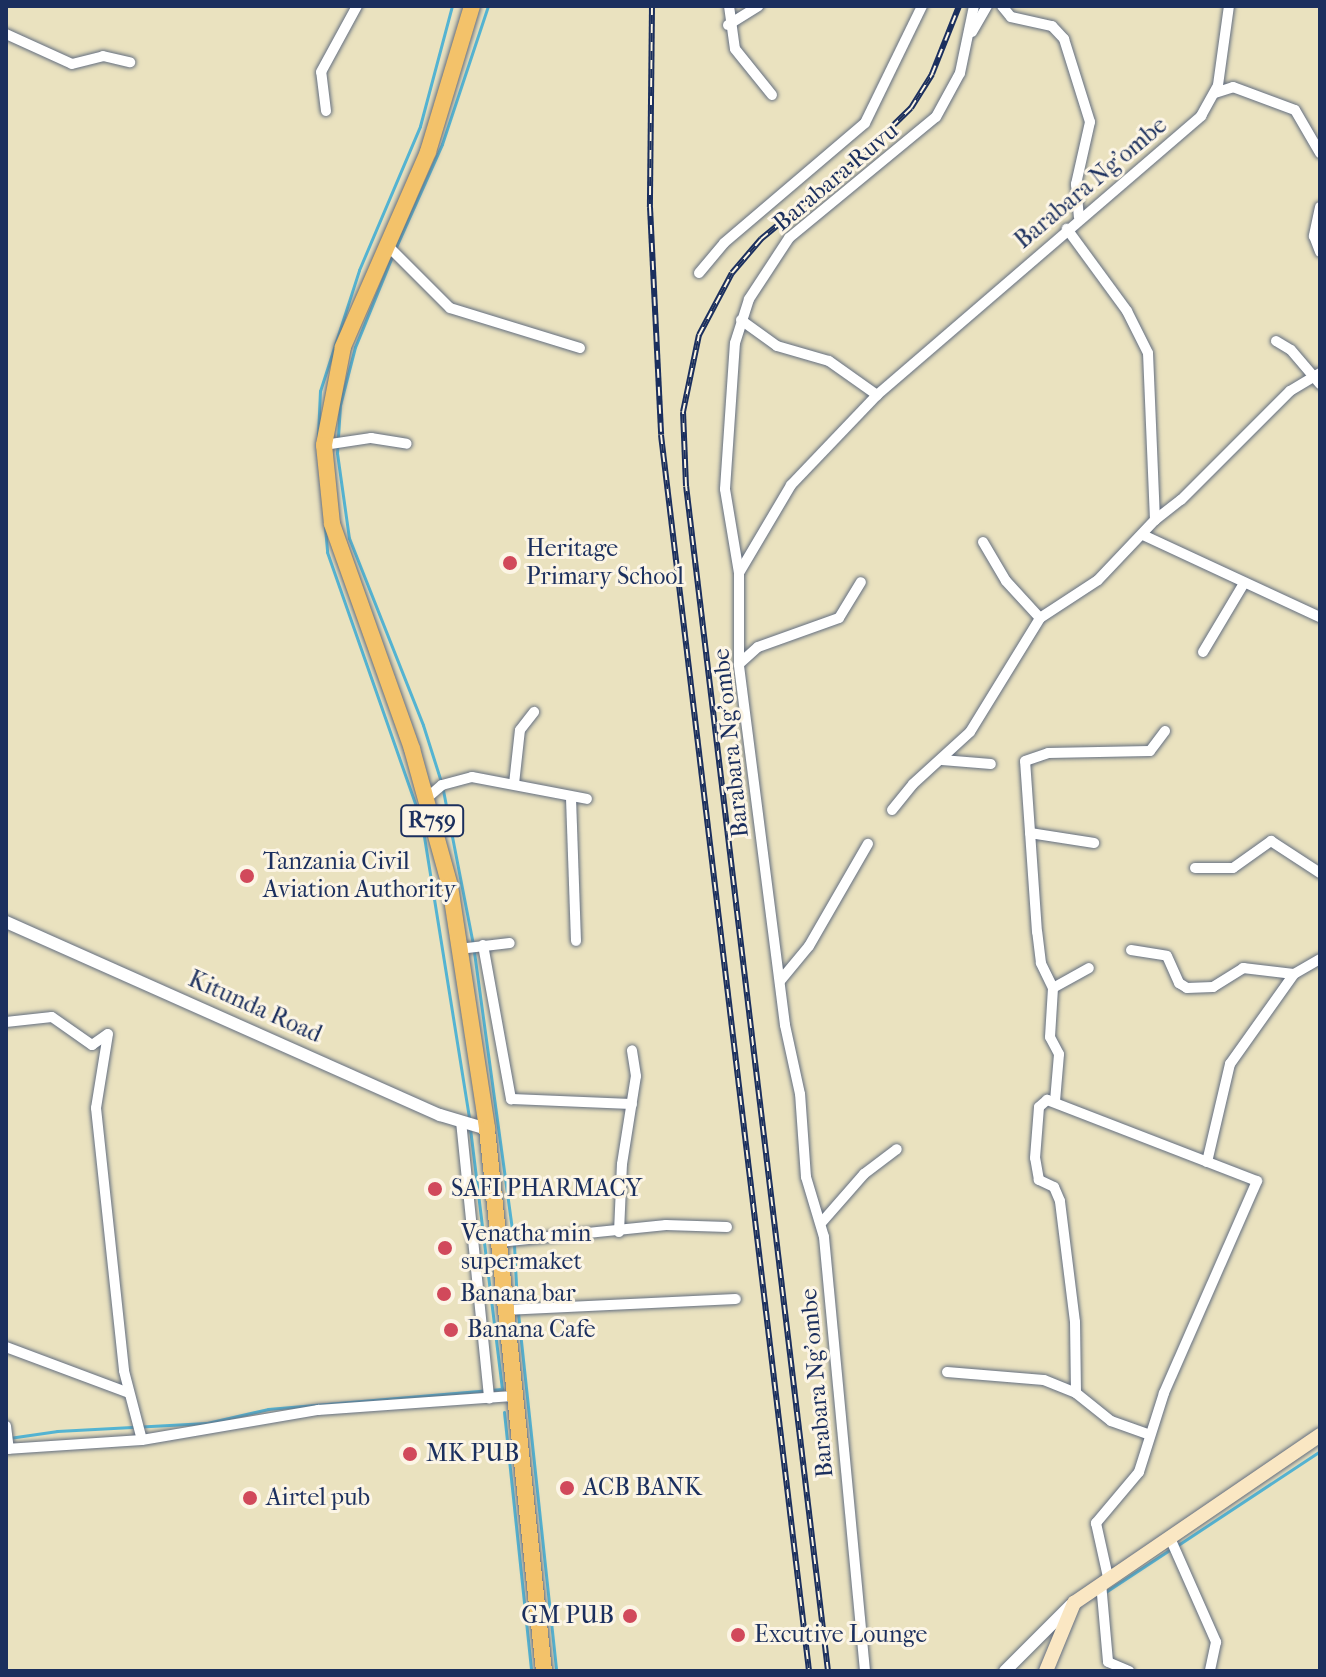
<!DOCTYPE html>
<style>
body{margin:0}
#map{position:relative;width:1326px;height:1677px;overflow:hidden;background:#eae2bf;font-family:"IM FELL French Canon",serif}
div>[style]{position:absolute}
.stream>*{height:3px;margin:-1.5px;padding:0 1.5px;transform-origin:1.5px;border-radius:1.5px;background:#54b4d2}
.roads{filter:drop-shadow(0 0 2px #636e80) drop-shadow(0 0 2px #636e80)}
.minor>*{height:10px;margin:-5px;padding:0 5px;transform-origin:5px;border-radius:5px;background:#fff}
.tertiary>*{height:12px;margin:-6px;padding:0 6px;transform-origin:6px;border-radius:6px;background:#fff}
.secondary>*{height:14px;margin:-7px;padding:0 7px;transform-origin:7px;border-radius:7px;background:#fae7c3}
.primary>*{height:16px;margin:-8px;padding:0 8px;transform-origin:8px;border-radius:8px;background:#f3c26a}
.rail>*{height:6px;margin-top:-3px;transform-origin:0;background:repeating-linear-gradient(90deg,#fcf5e5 0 9px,#1b2f5e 0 18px);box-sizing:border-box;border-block:2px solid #1b2f5e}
.dots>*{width:22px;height:22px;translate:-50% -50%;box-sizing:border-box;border:4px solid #fcf5e5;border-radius:50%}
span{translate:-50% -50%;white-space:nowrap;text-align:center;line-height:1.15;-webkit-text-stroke:6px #fcf5e5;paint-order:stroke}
.shield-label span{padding:2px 6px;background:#fcf5e5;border:2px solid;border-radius:6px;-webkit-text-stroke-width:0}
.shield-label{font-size:22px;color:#1b2f5e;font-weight:700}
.street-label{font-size:24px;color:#1b2f5e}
.poi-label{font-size:24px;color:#1b2f5e}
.left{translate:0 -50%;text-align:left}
.right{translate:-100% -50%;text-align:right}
.frame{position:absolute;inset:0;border:8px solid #1b2f5e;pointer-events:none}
</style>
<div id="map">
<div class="stream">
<i style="left:396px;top:247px;width:113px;rotate:-65.9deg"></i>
<i style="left:442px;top:144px;width:145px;rotate:-71.6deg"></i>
<i style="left:393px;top:254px;width:100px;rotate:112.2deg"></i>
<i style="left:355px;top:347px;width:60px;rotate:104.5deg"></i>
<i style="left:340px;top:405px;width:48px;rotate:93.6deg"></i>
<i style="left:337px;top:453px;width:86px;rotate:82deg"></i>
<i style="left:349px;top:538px;width:201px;rotate:68.4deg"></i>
<i style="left:423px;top:725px;width:63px;rotate:72.4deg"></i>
<i style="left:442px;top:785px;width:162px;rotate:79deg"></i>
<i style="left:318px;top:436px;width:45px;rotate:-87.5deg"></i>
<i style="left:320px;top:391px;width:127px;rotate:-72.1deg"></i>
<i style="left:359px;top:270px;width:156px;rotate:-67deg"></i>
<i style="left:420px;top:126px;width:124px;rotate:-75.1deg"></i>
<i style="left:325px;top:527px;width:25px;rotate:85deg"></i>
<i style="left:327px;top:552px;width:288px;rotate:70.7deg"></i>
<i style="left:422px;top:824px;width:299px;rotate:80.9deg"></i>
<i style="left:474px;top:952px;width:289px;rotate:82.2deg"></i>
<i style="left:514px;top:1245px;width:60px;rotate:87.1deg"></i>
<i style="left:518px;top:1313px;width:360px;rotate:83.9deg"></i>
<i style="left:504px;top:1412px;width:260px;rotate:84deg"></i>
<i style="left:9px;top:1438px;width:49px;rotate:-8.3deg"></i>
<i style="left:57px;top:1431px;width:150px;rotate:-3.1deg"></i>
<i style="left:207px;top:1423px;width:63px;rotate:-12.9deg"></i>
<i style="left:268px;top:1409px;width:235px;rotate:-4.9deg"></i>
<i style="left:502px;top:1389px;width:264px;rotate:-97deg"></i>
<i style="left:1178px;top:1545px;width:170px;rotate:-33.5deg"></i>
<i style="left:1104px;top:1593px;width:80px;rotate:-33.3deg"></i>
</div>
<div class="roads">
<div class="minor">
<i style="left:729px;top:6px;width:43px;rotate:82.1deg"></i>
<i style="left:735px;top:49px;width:59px;rotate:51.2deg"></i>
<i style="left:1002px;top:6px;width:14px;rotate:51deg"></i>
<i style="left:1011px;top:17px;width:42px;rotate:12.4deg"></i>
<i style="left:1052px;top:26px;width:18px;rotate:47deg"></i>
<i style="left:1064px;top:39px;width:87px;rotate:72.6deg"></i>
<i style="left:1090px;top:122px;width:64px;rotate:102.7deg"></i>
<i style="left:1076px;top:184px;width:33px;rotate:85deg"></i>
<i style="left:728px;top:25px;width:36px;rotate:-32deg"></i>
<i style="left:972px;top:32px;width:30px;rotate:-60deg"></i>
<i style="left:6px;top:34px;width:72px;rotate:24.4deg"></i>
<i style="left:72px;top:64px;width:32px;rotate:-14deg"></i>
<i style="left:103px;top:56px;width:28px;rotate:13deg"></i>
<i style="left:1215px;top:93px;width:19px;rotate:-18deg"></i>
<i style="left:1233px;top:87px;width:66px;rotate:20.4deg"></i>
<i style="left:1295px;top:110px;width:50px;rotate:59.8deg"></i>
<i style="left:326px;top:111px;width:39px;rotate:-97deg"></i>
<i style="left:321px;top:72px;width:75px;rotate:-61.4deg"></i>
<i style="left:1320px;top:207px;width:30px;rotate:102deg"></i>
<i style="left:1314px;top:236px;width:17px;rotate:69deg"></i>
<i style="left:387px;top:245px;width:89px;rotate:45deg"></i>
<i style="left:450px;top:308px;width:136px;rotate:17.1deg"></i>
<i style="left:699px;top:273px;width:39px;rotate:-50deg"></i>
<i style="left:724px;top:243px;width:185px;rotate:-40.4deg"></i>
<i style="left:865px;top:123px;width:130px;rotate:-64deg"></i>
<i style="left:741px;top:320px;width:44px;rotate:35.8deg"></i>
<i style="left:777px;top:346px;width:54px;rotate:16.1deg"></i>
<i style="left:829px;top:361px;width:59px;rotate:35.3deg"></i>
<i style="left:1276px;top:341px;width:17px;rotate:31deg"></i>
<i style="left:1291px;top:350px;width:45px;rotate:49.5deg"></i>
<i style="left:324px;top:445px;width:48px;rotate:-8.5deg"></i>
<i style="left:371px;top:438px;width:36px;rotate:9deg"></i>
<i style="left:1155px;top:520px;width:33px;rotate:-38deg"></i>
<i style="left:1181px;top:500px;width:154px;rotate:-45deg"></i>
<i style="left:1290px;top:391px;width:35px;rotate:-31deg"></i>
<i style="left:1143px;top:535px;width:195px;rotate:24.9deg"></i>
<i style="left:983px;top:542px;width:45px;rotate:59.5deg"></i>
<i style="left:1006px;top:581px;width:50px;rotate:47.4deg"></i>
<i style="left:739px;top:573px;width:85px;rotate:-99.5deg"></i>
<i style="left:725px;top:489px;width:146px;rotate:-86.1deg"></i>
<i style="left:735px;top:343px;width:46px;rotate:-72.3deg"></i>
<i style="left:749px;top:299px;width:73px;rotate:-56.7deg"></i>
<i style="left:789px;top:238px;width:190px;rotate:-39.5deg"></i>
<i style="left:936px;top:117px;width:50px;rotate:-61.4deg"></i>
<i style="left:960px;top:73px;width:68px;rotate:-78.2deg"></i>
<i style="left:1203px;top:652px;width:78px;rotate:-59.2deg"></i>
<i style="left:739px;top:664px;width:25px;rotate:-42deg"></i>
<i style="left:758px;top:647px;width:86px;rotate:-19.7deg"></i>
<i style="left:839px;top:618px;width:42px;rotate:-58.6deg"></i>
<i style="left:942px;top:760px;width:49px;rotate:4.7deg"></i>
<i style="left:514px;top:784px;width:54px;rotate:-83.7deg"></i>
<i style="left:520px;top:730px;width:23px;rotate:-52deg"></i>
<i style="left:427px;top:798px;width:20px;rotate:-41deg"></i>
<i style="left:442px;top:785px;width:31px;rotate:-15deg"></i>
<i style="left:472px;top:777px;width:117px;rotate:10.8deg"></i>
<i style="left:571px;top:798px;width:143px;rotate:88deg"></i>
<i style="left:892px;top:810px;width:33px;rotate:-51deg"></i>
<i style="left:913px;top:784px;width:77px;rotate:-42.4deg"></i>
<i style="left:970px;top:732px;width:134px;rotate:-58.4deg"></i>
<i style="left:1040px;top:618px;width:69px;rotate:-33.2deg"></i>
<i style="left:1098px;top:580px;width:83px;rotate:-46.5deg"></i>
<i style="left:1155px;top:520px;width:167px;rotate:-92.4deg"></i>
<i style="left:1148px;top:353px;width:47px;rotate:-116.6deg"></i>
<i style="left:1127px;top:311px;width:102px;rotate:-126.2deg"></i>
<i style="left:1030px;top:833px;width:65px;rotate:8.9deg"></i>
<i style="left:1195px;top:868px;width:38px"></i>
<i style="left:1233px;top:868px;width:47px;rotate:-35.4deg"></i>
<i style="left:1271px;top:841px;width:59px;rotate:33.1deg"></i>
<i style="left:483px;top:945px;width:157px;rotate:79.7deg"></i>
<i style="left:511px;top:1099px;width:121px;rotate:2.4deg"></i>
<i style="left:459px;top:949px;width:51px;rotate:-6.7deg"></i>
<i style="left:1131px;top:950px;width:36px;rotate:9deg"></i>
<i style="left:1167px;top:956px;width:30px;rotate:66deg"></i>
<i style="left:1179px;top:983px;width:9px;rotate:32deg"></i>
<i style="left:1187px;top:988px;width:26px;rotate:-2deg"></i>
<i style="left:1213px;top:987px;width:36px;rotate:-32deg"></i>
<i style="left:1243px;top:968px;width:51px;rotate:6.7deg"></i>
<i style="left:780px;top:981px;width:45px;rotate:-50.4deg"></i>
<i style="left:809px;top:946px;width:118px;rotate:-60deg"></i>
<i style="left:1053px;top:988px;width:41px;rotate:-29.1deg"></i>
<i style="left:6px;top:1022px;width:46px;rotate:-6.2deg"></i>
<i style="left:52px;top:1017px;width:49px;rotate:35deg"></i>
<i style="left:92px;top:1045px;width:19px;rotate:-35deg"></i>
<i style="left:108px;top:1034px;width:75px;rotate:99.2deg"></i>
<i style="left:96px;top:1108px;width:264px;rotate:83.9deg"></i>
<i style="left:124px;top:1371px;width:71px;rotate:75.4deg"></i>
<i style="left:1055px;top:1101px;width:47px;rotate:-85.1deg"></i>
<i style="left:1059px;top:1054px;width:19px;rotate:-118deg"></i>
<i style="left:1050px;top:1037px;width:49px;rotate:-86.5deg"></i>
<i style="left:1053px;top:988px;width:28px;rotate:-116deg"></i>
<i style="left:1041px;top:963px;width:31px;rotate:-97deg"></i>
<i style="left:1037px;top:932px;width:171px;rotate:-94deg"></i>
<i style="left:1025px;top:761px;width:24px;rotate:-19deg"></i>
<i style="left:1048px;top:753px;width:102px;rotate:-1.1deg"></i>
<i style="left:1150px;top:751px;width:25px;rotate:-53deg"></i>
<i style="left:461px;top:1121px;width:279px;rotate:84.2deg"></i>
<i style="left:1207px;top:1162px;width:101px;rotate:-76.8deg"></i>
<i style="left:1230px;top:1064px;width:110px;rotate:-54.6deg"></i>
<i style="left:1294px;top:974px;width:30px;rotate:-30deg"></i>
<i style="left:822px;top:1222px;width:64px;rotate:-48.8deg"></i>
<i style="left:864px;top:1174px;width:41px;rotate:-37.1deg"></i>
<i style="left:619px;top:1232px;width:68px;rotate:-87.5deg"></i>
<i style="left:622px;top:1164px;width:89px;rotate:-81deg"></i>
<i style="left:636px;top:1076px;width:26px;rotate:-99deg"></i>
<i style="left:499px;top:1242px;width:168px;rotate:-5.8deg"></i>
<i style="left:666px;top:1225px;width:61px;rotate:1.9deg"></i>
<i style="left:504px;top:1310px;width:232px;rotate:-2.7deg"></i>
<i style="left:6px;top:1347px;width:131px;rotate:20.5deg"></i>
<i style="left:947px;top:1372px;width:97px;rotate:4.7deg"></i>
<i style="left:1044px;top:1380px;width:35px;rotate:22deg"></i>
<i style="left:1076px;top:1393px;width:45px;rotate:38.7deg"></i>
<i style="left:1111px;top:1421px;width:41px;rotate:19.7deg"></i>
<i style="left:1076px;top:1393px;width:71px;rotate:-90.8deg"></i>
<i style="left:1075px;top:1322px;width:122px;rotate:-97.1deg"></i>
<i style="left:1060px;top:1201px;width:15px;rotate:-113deg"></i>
<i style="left:1054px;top:1187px;width:17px;rotate:-155deg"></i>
<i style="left:1039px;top:1180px;width:22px;rotate:-100deg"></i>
<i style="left:1035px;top:1158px;width:51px;rotate:-85.5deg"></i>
<i style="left:1039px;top:1107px;width:11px;rotate:-41deg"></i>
<i style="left:1047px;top:1100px;width:225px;rotate:21.1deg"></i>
<i style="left:1257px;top:1181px;width:232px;rotate:113.7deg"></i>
<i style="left:1164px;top:1393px;width:83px;rotate:107.6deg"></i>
<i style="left:1139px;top:1472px;width:67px;rotate:130.1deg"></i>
<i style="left:1096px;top:1523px;width:55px;rotate:77.5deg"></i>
<i style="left:6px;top:1426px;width:23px;rotate:83deg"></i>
<i style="left:6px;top:1449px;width:136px;rotate:-3.8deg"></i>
<i style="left:142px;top:1440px;width:179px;rotate:-9.7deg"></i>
<i style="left:318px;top:1410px;width:195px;rotate:-4.1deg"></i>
<i style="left:1170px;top:1538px;width:114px;rotate:66.1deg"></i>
<i style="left:1216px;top:1642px;width:30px;rotate:102deg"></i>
<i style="left:1101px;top:1583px;width:79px;rotate:84.9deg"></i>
<i style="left:1108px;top:1662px;width:23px;rotate:23deg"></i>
<i style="left:865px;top:1671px;width:436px;rotate:-95.4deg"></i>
<i style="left:824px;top:1237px;width:63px;rotate:-106.7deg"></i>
<i style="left:806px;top:1177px;width:83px;rotate:-94.1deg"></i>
<i style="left:800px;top:1094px;width:71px;rotate:-102.3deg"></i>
<i style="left:785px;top:1025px;width:364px;rotate:-97.3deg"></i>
<i style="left:739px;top:664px;width:91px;rotate:-90deg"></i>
<i style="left:739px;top:573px;width:102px;rotate:-59.4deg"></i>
<i style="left:791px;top:485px;width:124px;rotate:-46.3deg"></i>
<i style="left:877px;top:395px;width:428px;rotate:-40.7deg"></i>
<i style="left:1201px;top:116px;width:35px;rotate:-61deg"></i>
<i style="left:1218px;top:85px;width:80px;rotate:-82.1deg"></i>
</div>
<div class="tertiary">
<i style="left:6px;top:922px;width:475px;rotate:24deg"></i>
<i style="left:440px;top:1115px;width:49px;rotate:16.6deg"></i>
<i style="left:1005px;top:1671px;width:93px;rotate:-45deg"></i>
</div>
<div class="secondary">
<i style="left:1046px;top:1671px;width:74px;rotate:-67.6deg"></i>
<i style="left:1074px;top:1603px;width:298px;rotate:-34.3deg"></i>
</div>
<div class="primary">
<i style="left:472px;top:6px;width:152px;rotate:106.8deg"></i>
<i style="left:428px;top:152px;width:213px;rotate:113.6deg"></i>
<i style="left:343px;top:347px;width:100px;rotate:101deg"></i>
<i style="left:324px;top:445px;width:79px;rotate:84.2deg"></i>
<i style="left:332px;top:524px;width:239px;rotate:70.4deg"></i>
<i style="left:412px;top:749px;width:142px;rotate:74.5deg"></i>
<i style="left:450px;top:886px;width:246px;rotate:81.3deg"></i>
<i style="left:487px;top:1129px;width:545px;rotate:84deg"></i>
</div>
</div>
<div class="rail">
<i style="left:652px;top:6px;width:201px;rotate:90.6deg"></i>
<i style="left:650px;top:207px;width:228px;rotate:87.2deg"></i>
<i style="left:661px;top:435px;width:1245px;rotate:83.17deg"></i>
<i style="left:828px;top:1671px;width:1193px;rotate:-96.83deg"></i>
<i style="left:686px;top:486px;width:74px;rotate:-92.3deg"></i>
<i style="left:683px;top:412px;width:79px;rotate:-78.3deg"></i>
<i style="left:699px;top:335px;width:70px;rotate:-62deg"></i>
<i style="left:732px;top:273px;width:45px;rotate:-49.5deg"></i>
<i style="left:761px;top:239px;width:136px;rotate:-39.6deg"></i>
<i style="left:866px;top:152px;width:63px;rotate:-44.4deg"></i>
<i style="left:911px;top:108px;width:40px;rotate:-58deg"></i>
<i style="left:932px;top:74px;width:73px;rotate:-68.3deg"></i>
</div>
<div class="dots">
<i style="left:510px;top:563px;background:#d1495b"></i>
<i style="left:247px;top:876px;background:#d1495b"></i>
<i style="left:435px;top:1189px;background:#d1495b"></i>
<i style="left:445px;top:1248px;background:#d1495b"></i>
<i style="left:444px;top:1294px;background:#d1495b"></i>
<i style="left:451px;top:1330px;background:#d1495b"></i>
<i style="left:410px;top:1454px;background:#d1495b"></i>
<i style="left:567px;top:1488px;background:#d1495b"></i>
<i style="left:250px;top:1498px;background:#d1495b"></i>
<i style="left:630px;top:1616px;background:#d1495b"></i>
<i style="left:738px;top:1635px;background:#d1495b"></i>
</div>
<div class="shield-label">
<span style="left:432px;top:821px">R759</span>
</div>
<div class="street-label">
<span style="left:836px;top:177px;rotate:-40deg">Barabara Ruvu</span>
<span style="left:1091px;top:183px;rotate:-40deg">Barabara Ng'ombe</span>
<span style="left:731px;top:743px;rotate:-96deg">Barabara Ng'ombe</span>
<span style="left:255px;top:1007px;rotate:24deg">Kitunda Road</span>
<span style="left:817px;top:1383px;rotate:-95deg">Barabara Ng'ombe</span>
</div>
<div class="poi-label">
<span class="left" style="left:526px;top:563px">Heritage<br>Primary School</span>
<span class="left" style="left:263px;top:876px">Tanzania Civil<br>Aviation Authority</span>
<span class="left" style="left:451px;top:1189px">SAFI PHARMACY</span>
<span class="left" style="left:461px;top:1248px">Venatha min<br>supermaket</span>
<span class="left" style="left:460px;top:1294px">Banana bar</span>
<span class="left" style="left:467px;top:1330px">Banana Cafe</span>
<span class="left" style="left:426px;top:1454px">MK PUB</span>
<span class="left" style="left:583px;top:1488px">ACB BANK</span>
<span class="left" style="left:266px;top:1498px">Airtel pub</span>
<span class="right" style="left:614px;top:1616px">GM PUB</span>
<span class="left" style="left:754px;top:1635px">Excutive Lounge</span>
</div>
<div class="frame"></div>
</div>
